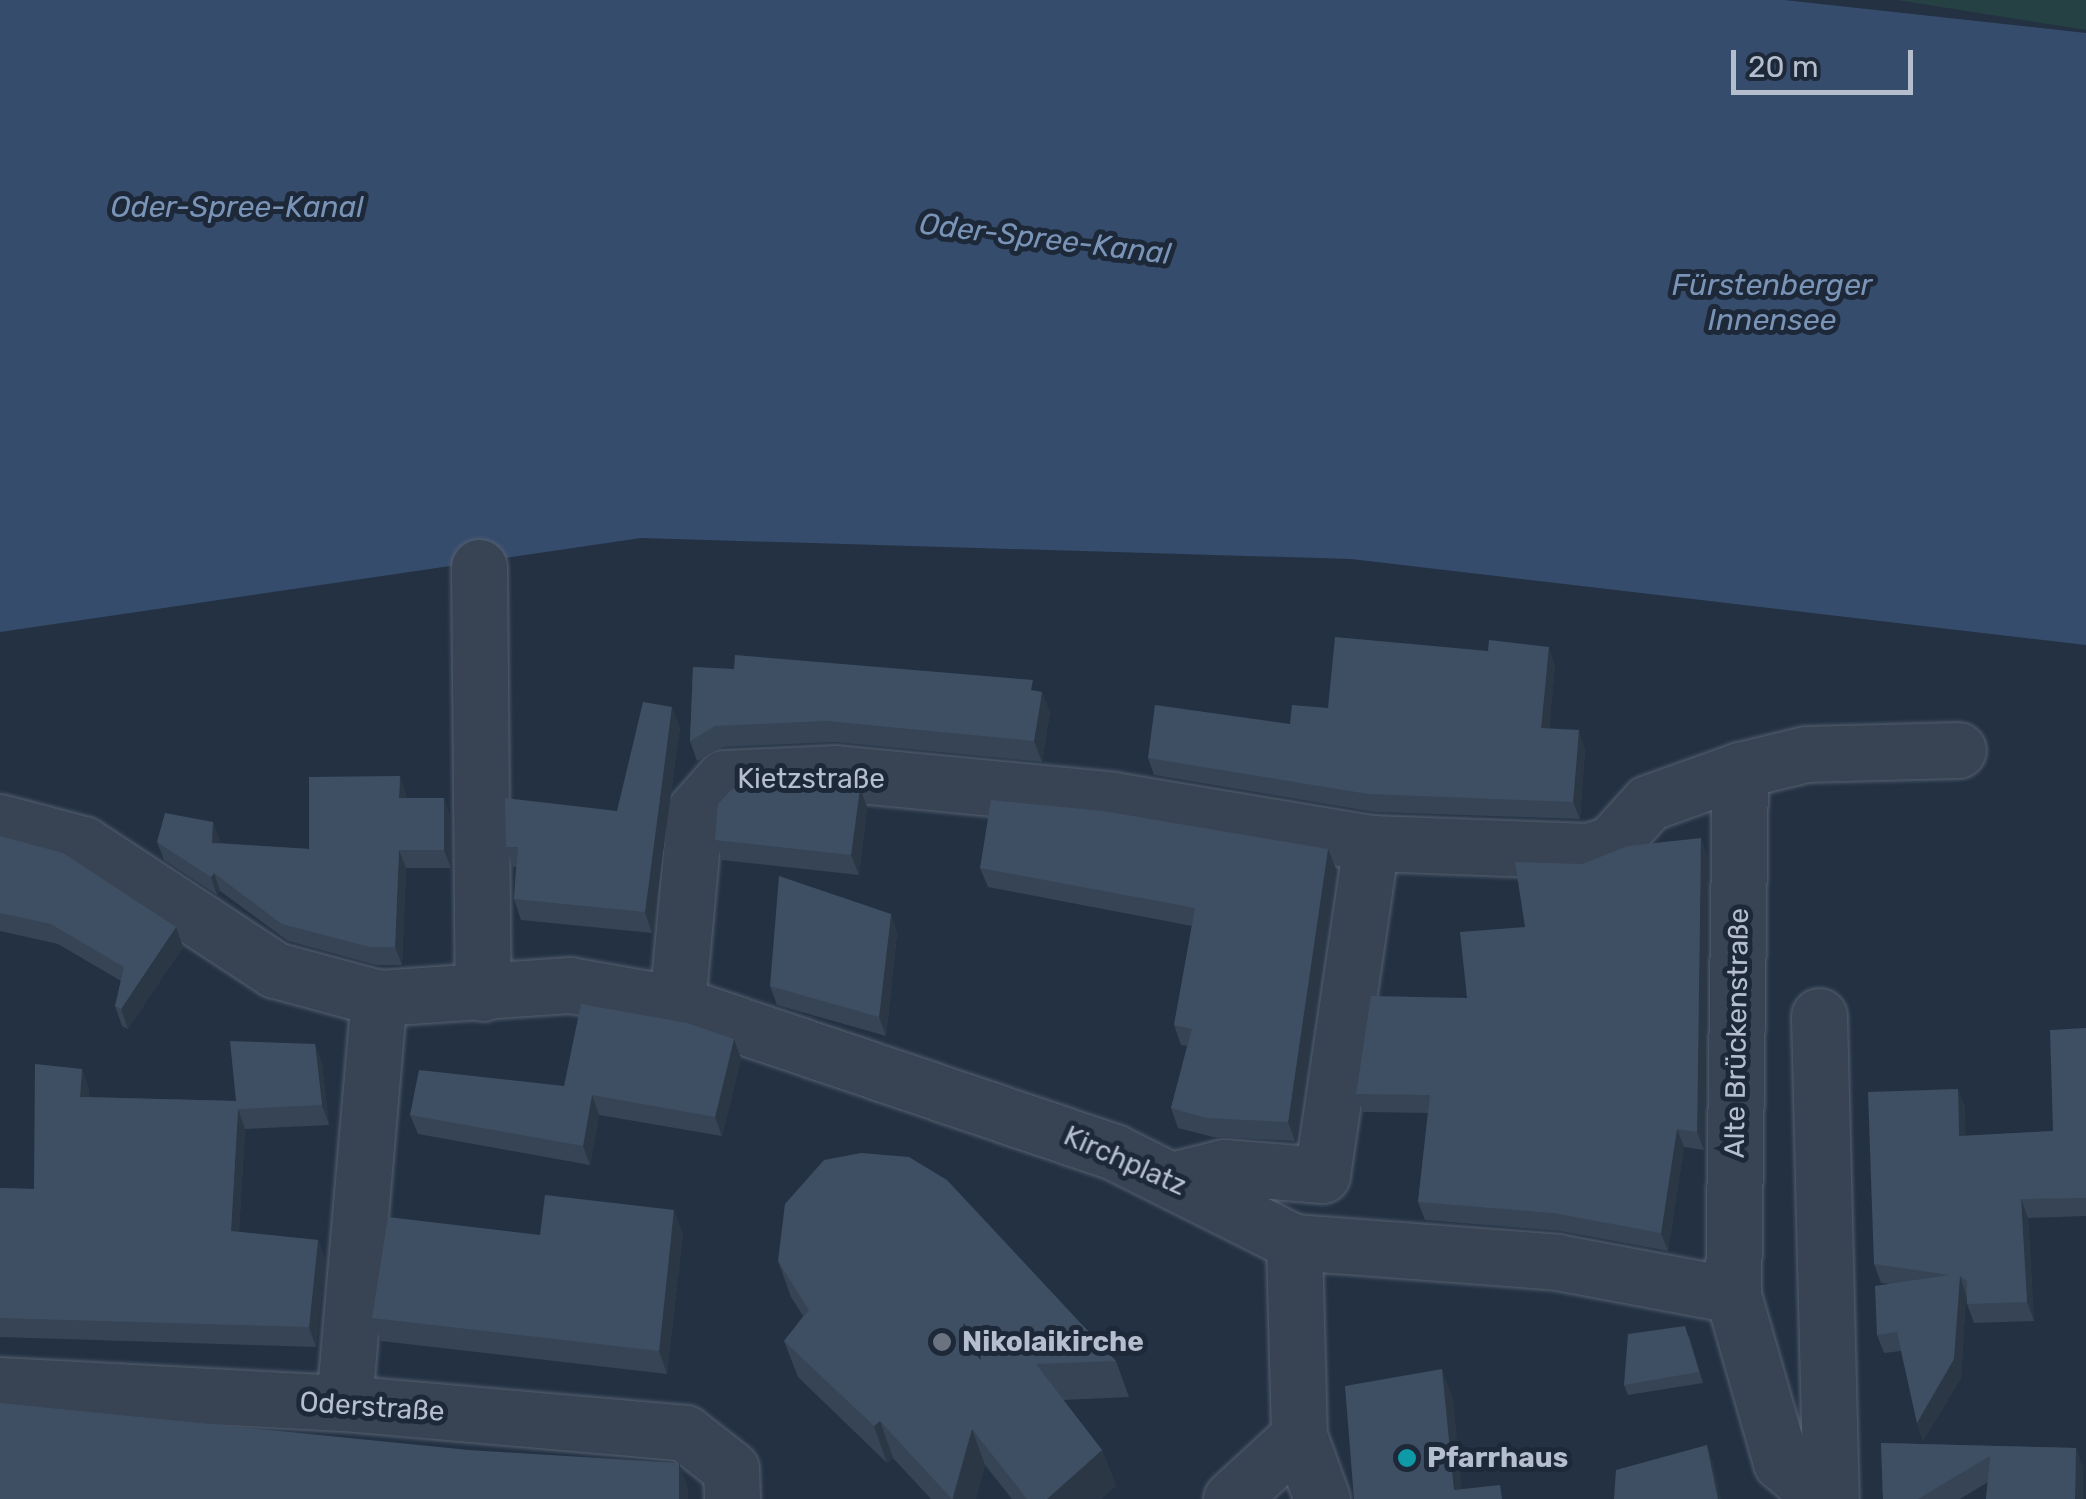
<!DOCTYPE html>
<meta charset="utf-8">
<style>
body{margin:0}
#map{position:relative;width:2086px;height:1499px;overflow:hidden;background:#233143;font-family:Rubik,sans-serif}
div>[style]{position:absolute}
.green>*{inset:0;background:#254144}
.water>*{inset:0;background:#364c6c}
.roads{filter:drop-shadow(0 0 2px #566170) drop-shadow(0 0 2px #566170)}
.minor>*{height:55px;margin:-27.5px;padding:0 27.5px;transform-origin:27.5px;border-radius:27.5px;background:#384353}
.wall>*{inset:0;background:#364455}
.shaded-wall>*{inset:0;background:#2c3745}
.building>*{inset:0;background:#3f4f63}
.dots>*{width:28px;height:28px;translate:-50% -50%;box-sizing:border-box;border:5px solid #1d2838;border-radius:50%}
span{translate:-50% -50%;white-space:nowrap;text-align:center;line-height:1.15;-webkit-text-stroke:10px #1d2838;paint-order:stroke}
.street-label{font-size:28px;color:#b5becd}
.poi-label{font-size:28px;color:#b5becd;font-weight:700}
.left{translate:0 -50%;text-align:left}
.water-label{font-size:30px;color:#7a94b7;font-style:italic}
.scale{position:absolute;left:1731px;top:50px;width:182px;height:45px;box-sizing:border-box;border:5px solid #b5becd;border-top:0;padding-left:12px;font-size:30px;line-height:35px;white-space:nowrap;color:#b5becd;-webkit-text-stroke:8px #1d2838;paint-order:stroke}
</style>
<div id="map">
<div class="green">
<i style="clip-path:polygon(1897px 0,2086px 0,2086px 30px)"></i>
</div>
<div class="water">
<i style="clip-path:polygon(0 0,1784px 0,2086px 33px,2086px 645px,1351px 559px,641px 538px,0 632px)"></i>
</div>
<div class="roads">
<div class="minor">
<i style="left:479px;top:567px;width:426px;rotate:89.5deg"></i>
<i style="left:1740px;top:770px;width:525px;rotate:90.76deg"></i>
<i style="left:1733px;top:1295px;width:174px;rotate:74deg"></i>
<i style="left:1781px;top:1462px;width:57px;rotate:40.7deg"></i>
<i style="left:0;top:822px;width:86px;rotate:14.8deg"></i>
<i style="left:83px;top:844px;width:230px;rotate:33.3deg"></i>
<i style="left:275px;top:970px;width:108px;rotate:15.1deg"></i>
<i style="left:379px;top:998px;width:191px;rotate:-3.9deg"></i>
<i style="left:570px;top:985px;width:109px;rotate:10.1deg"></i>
<i style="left:677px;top:1004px;width:461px;rotate:18.7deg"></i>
<i style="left:1114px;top:1152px;width:201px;rotate:26.6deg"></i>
<i style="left:1294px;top:1242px;width:264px;rotate:4.3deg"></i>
<i style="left:1557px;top:1262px;width:179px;rotate:10.6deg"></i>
<i style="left:677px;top:1004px;width:194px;rotate:-84.7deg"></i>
<i style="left:695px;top:811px;width:44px;rotate:-48.7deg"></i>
<i style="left:724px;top:778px;width:112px;rotate:-2.6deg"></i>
<i style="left:836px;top:773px;width:279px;rotate:5.5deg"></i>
<i style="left:1114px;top:800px;width:261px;rotate:9.5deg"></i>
<i style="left:1371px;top:843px;width:218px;rotate:2.1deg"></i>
<i style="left:1589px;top:851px;width:23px;rotate:-18deg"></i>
<i style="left:1611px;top:844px;width:55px;rotate:-47.9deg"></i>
<i style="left:1648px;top:803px;width:98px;rotate:-19.7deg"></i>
<i style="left:1740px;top:770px;width:68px;rotate:-13.6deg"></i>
<i style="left:1806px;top:754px;width:152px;rotate:-1.5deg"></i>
<i style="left:1819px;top:1016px;width:483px;rotate:88.6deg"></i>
<i style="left:1172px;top:1180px;width:54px;rotate:-14deg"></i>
<i style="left:1224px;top:1167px;width:98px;rotate:4.7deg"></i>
<i style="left:1322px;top:1175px;width:336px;rotate:-81.6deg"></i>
<i style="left:0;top:1385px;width:344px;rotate:3deg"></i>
<i style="left:344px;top:1403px;width:342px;rotate:5deg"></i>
<i style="left:685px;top:1433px;width:58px;rotate:38deg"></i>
<i style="left:731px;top:1469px;width:30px;rotate:88deg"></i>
<i style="left:344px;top:1403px;width:407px;rotate:-85.1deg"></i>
<i style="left:1299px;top:1436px;width:67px;rotate:69.9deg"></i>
<i style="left:1231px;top:1499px;width:93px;rotate:-42.8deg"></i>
<i style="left:1299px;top:1436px;width:194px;rotate:-91.5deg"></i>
</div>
</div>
<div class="wall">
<i style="clip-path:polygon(1555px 665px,1549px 728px,1585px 748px,1580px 819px,1374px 812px,1154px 775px,1148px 758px,1290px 724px,1328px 708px)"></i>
<i style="clip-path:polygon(693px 667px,1037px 691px,1050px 712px,1042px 762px,835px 742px,723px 747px,697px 761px,690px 741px)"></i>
<i style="clip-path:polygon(680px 727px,652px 933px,521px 920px,514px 899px,516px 867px,513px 867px,506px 847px,617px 811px)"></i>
<i style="clip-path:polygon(400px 776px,406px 798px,444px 798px,450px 816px,451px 868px,406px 868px,402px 965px,376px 965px,288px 941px,220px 891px,217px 895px,164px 860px,157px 842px,220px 839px,219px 843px,309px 849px)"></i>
<i style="clip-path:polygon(860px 788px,867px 807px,859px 875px,722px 860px,715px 840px)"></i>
<i style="clip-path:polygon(0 836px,176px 927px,183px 947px,128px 1029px,122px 1026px,115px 1006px,121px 981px,58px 944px,0 931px)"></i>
<i style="clip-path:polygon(1328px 849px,1336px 869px,1295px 1141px,1213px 1137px,1178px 1128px,1171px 1108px,1187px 1046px,1181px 1045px,1174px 1025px,1192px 926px,988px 887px,980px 868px)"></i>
<i style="clip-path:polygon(1708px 857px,1704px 1150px,1684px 1147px,1668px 1251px,1560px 1231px,1425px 1220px,1418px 1202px,1428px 1113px,1363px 1112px,1356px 1094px,1467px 998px,1525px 927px,1582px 864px)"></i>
<i style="clip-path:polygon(891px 914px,897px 933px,886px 1036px,777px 1005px,770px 986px)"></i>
<i style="clip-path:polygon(2086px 1028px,2086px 1216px,2028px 1218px,2034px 1321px,1974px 1323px,1967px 1304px,1966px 1295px,1961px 1378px,1923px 1441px,1917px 1423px,1901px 1351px,1884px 1353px,1877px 1335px,1891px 1284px,1881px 1283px,1874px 1264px,1958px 1089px,1965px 1107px,1965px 1136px,2053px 1131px)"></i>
<i style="clip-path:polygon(734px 1039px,741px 1059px,722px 1136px,599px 1115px,590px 1165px,418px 1134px,410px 1115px,564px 1086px)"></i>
<i style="clip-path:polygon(315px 1044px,322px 1064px,329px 1125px,245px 1129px,239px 1232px,318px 1240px,325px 1259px,316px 1347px,0 1337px,0 1188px,34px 1189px,82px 1069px,89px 1089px,89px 1097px,236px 1101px)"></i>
<i style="clip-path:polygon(683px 1233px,667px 1374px,381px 1341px,372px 1318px,540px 1235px)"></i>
<i style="clip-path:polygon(778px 1261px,1116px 1361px,1129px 1397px,1063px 1400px,1102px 1450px,1116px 1486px,1101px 1499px,1012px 1499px,985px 1465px,976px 1499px,931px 1499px,893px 1458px,887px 1463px,798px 1377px,784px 1341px,803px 1316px,791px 1297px)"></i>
<i style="clip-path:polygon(1689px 1336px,1703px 1383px,1628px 1395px,1624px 1385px)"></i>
<i style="clip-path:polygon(1881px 1443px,2076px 1448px,2083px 1469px,2083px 1499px,1986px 1499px,1988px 1482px,1960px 1499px,1883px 1499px)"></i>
</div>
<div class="shaded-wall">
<i style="clip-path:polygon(1549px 647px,1555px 665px,1548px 745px,1541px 728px)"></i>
<i style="clip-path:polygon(1042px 692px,1050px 712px,1042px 762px,1034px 741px)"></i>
<i style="clip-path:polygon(672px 707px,680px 727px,652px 933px,645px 912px)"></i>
<i style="clip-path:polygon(1579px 730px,1585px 748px,1580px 819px,1573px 802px)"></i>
<i style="clip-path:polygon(400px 776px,406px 794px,406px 816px,399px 798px)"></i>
<i style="clip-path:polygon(860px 788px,867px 807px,859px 875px,851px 855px)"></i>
<i style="clip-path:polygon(444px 798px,450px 816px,451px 868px,444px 850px)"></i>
<i style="clip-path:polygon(213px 822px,220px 839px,219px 860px,212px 843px)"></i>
<i style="clip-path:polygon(1701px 838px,1708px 857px,1704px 1150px,1697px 1132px)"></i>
<i style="clip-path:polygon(1328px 849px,1336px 869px,1295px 1141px,1288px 1122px)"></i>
<i style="clip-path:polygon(399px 850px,406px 868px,402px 965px,395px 947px)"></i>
<i style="clip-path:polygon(214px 873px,220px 891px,217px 895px,211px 877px)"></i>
<i style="clip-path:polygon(891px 914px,897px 933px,886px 1036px,879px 1017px)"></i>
<i style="clip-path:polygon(176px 927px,183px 947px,128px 1029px,121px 1009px)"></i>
<i style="clip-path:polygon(734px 1039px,741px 1059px,722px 1136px,715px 1117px)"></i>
<i style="clip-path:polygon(315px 1044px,322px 1064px,329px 1125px,322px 1105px)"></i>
<i style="clip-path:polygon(82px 1069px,89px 1089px,88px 1116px,80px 1097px)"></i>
<i style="clip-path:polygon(1958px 1089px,1965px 1107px,1966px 1155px,1959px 1136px)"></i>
<i style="clip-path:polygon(592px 1095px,599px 1115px,590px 1165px,583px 1146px)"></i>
<i style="clip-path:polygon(238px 1109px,245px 1129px,238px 1251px,231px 1231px)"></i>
<i style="clip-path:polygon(1677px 1129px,1684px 1147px,1668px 1251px,1661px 1233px)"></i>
<i style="clip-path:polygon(2021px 1199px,2028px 1218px,2034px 1321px,2027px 1302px)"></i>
<i style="clip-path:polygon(674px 1210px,683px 1233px,667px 1374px,659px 1351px)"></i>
<i style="clip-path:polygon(318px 1240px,325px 1259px,316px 1347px,309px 1327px)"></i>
<i style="clip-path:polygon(1960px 1276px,1966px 1295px,1961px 1378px,1923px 1441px,1917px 1423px)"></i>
<i style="clip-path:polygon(1442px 1369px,1453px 1398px,1463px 1499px,1454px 1490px)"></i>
<i style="clip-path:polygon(880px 1421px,893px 1458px,887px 1463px,874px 1426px)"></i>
<i style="clip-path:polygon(972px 1429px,985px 1465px,976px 1499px,953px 1499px)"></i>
<i style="clip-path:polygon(1707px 1445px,1713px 1462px,1721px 1499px,1718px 1499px)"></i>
<i style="clip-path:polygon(2076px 1448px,2083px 1469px,2083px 1499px,2075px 1499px)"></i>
<i style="clip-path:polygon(1102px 1450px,1116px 1486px,1101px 1499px,1047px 1499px)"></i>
<i style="clip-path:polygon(679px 1463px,688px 1488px,688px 1499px,679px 1499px)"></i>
</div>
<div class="building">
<i style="clip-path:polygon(1335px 637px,1488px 651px,1489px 640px,1549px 647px,1541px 728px,1579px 730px,1573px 802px,1368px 794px,1148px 758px,1155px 705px,1290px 724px,1292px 705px,1328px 708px)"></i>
<i style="clip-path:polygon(735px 655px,1033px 680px,1031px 690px,1042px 692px,1034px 741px,827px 721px,715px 726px,690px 741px,693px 667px,734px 669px)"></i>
<i style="clip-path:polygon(643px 702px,672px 707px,645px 912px,514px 899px,518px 847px,506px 847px,505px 798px,617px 811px)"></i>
<i style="clip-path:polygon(400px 776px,399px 798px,444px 798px,444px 850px,399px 850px,395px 947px,370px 947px,282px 924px,214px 873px,211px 877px,157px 842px,165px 813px,213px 822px,212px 843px,309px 849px,309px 777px)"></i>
<i style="clip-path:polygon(860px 788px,851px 855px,715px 840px,718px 804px,732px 789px)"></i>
<i style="clip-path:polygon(991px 800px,1103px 811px,1328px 849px,1288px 1122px,1206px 1118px,1171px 1108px,1192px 1029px,1174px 1025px,1195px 908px,980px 868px)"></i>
<i style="clip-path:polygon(0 836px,63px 853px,176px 927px,121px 1009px,115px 1006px,124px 967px,51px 924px,0 913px)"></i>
<i style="clip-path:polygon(1701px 838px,1697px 1132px,1677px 1129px,1661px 1233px,1553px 1213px,1418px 1202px,1430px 1095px,1356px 1094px,1371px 996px,1467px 998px,1460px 932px,1525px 927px,1515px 862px,1582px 864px,1628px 846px)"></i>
<i style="clip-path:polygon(779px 876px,891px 914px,879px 1017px,770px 986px)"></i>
<i style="clip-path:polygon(581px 1004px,687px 1023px,734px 1039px,715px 1117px,592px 1095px,583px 1146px,410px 1115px,419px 1070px,564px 1086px)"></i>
<i style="clip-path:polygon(2086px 1028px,2086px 1198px,2021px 1199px,2027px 1302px,1967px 1304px,1967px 1281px,1960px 1276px,1954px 1359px,1917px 1423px,1897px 1332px,1877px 1335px,1875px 1286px,1949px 1275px,1874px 1264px,1868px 1092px,1958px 1089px,1959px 1136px,2053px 1131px,2050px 1030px)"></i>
<i style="clip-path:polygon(230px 1041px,315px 1044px,322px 1105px,238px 1109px,231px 1231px,318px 1240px,309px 1327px,0 1318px,0 1188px,34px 1189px,35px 1064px,82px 1069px,80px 1097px,236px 1101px)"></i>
<i style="clip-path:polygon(861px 1153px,909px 1157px,947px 1180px,1116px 1361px,1036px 1364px,1102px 1450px,1047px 1499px,1027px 1499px,972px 1429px,952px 1499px,880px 1421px,874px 1426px,784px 1341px,809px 1310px,778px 1261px,785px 1204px,824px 1160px)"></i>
<i style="clip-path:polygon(545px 1195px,674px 1210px,659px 1351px,372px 1318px,388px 1217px,540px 1235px)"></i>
<i style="clip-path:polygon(1685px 1326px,1699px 1372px,1624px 1385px,1628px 1334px)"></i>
<i style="clip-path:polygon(1442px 1369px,1454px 1490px,1500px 1485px,1502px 1499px,1354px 1499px,1345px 1386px)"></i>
<i style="clip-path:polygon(0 1403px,469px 1450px,679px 1463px,679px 1499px,0 1499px)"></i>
<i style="clip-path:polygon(1881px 1443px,2076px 1448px,2075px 1499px,1986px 1499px,1990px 1456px,1918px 1499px,1883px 1499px)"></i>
<i style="clip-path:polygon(1707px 1445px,1718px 1499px,1614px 1499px,1616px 1470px)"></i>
</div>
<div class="dots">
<i style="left:942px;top:1342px;background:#6b7280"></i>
<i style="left:1407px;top:1458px;background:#0f9aa8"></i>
</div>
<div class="street-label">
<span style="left:811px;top:779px">Kietzstraße</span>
<span style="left:1737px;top:1033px;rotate:-89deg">Alte Brückenstraße</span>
<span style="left:1125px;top:1161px;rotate:24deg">Kirchplatz</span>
<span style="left:372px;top:1407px;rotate:4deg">Oderstraße</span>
</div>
<div class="poi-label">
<span class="left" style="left:962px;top:1342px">Nikolaikirche</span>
<span class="left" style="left:1427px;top:1458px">Pfarrhaus</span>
</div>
<div class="water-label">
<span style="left:237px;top:207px">Oder-Spree-Kanal</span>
<span style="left:1045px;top:239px;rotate:7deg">Oder-Spree-Kanal</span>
<span style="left:1772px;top:302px">Fürstenberger<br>Innensee</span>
</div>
<div class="scale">20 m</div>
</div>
